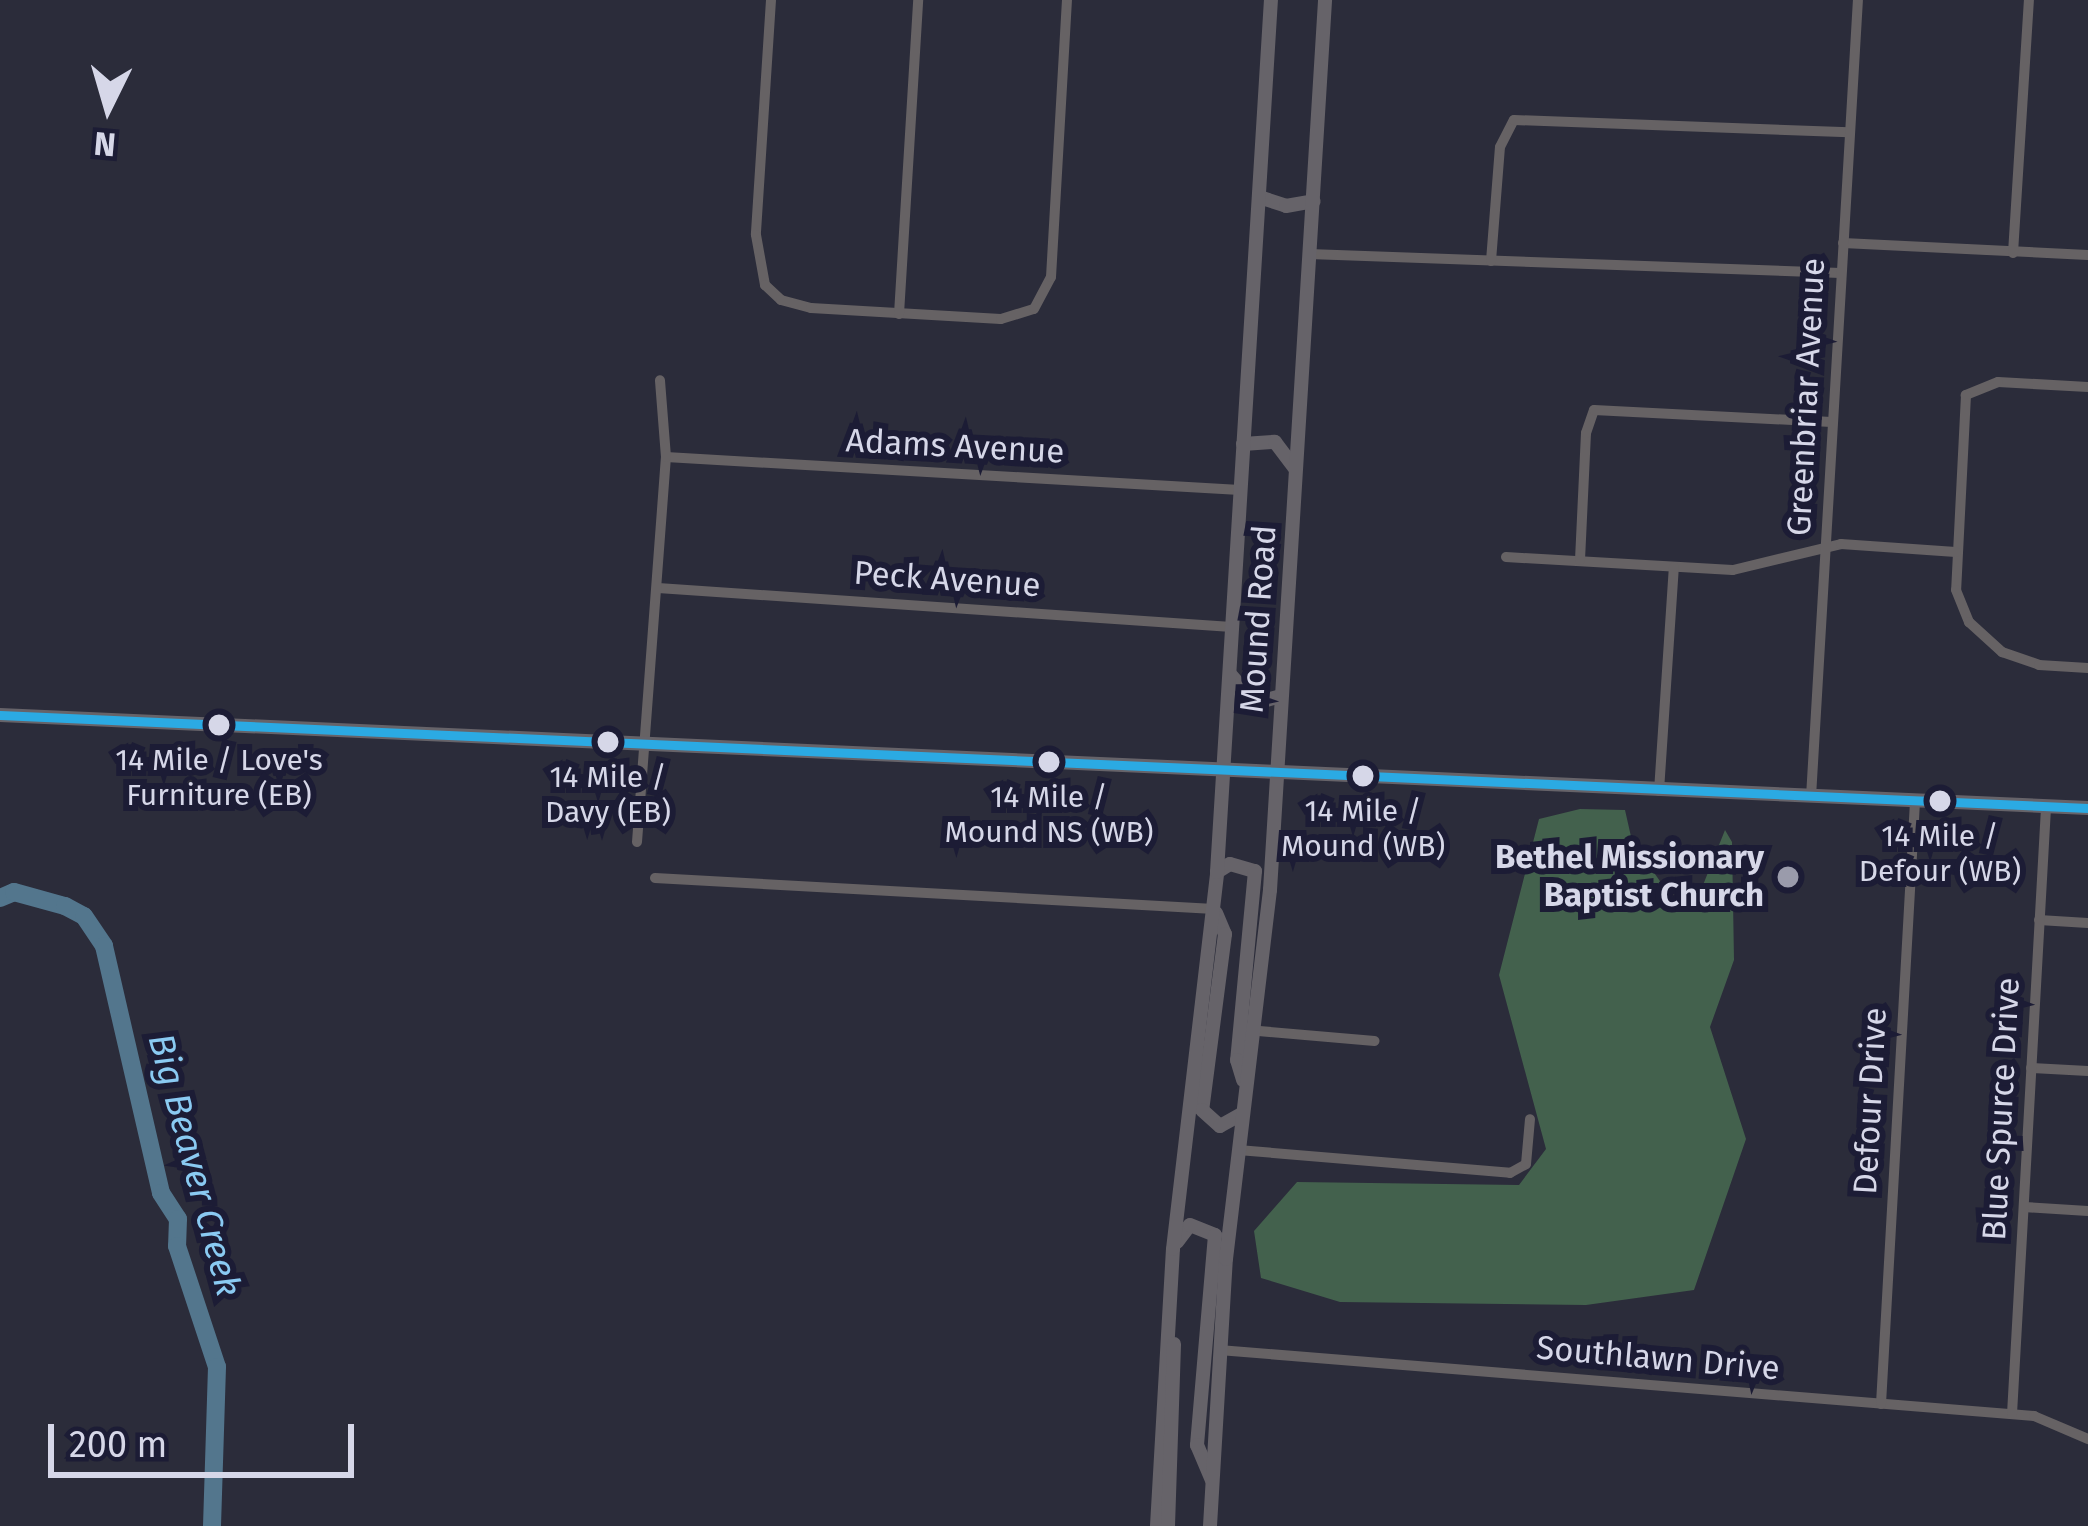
<!DOCTYPE html>
<style>
body{margin:0}
#map{position:relative;width:2088px;height:1526px;overflow:hidden;background:#2b2c3a;font-family:"Fira Sans",sans-serif}
div>[style]{position:absolute}
.forest>*{inset:0;background:#43614d}
.river>*{height:18px;margin:-9px;padding:0 9px;transform-origin:9px;border-radius:9px;background:#53768d}
.minor>*{height:10px;margin:-5px;padding:0 5px;transform-origin:5px;border-radius:5px;background:#666264}
.major>*{height:14px;margin:-7px;padding:0 7px;transform-origin:7px;border-radius:7px;background:#666369}
.bus-1>*{height:9px;margin:-4.5px;padding:0 4.5px;transform-origin:4.5px;border-radius:4.5px;background:#2baae3}
.dots>*{width:33px;height:33px;translate:-50% -50%;box-sizing:border-box;border:6px solid #1c1c35;border-radius:50%}
span{translate:-50% -50%;white-space:nowrap;text-align:center;line-height:1.15;-webkit-text-stroke:12px #1c1c35;paint-order:stroke}
.bus-label{font-size:30px;color:#d6d7e8}
.street-label{font-size:33px;color:#d6d7e8}
.poi-label{font-size:33px;color:#d6d7e8;font-weight:700}
.right{translate:-100% -50%;text-align:right}
.water-label{font-size:36px;color:#8acaf2;font-style:italic}
.north{position:absolute;left:48px;top:48px;width:120px;height:120px;-webkit-text-stroke:9px #1c1c35;paint-order:stroke;rotate:185deg;font-size:33px;font-weight:700;line-height:48px;text-align:center;color:#d6d7e8}
.north::after{content:'';display:block;margin:auto;width:42px;height:54px;background:#d6d7e8;clip-path:polygon(50% 0,100% 100%,50% 72%,0 100%)}
.scale{position:absolute;left:48px;top:1424px;width:306px;height:54px;box-sizing:border-box;border:6px solid #d6d7e8;border-top:0;padding-left:15px;font-size:36px;line-height:42px;white-space:nowrap;color:#d6d7e8;-webkit-text-stroke:9px #1c1c35;paint-order:stroke}
</style>
<div id="map">
<div class="forest">
<i style="clip-path:polygon(1580px 809px,1625px 810px,1632px 841px,1671px 897px,1699px 895px,1725px 830px,1732px 842px,1734px 960px,1710px 1027px,1746px 1139px,1694px 1290px,1586px 1305px,1340px 1302px,1261px 1278px,1254px 1231px,1297px 1182px,1519px 1185px,1546px 1149px,1499px 975px,1539px 819px)"></i>
</div>
<div class="river">
<i style="left:0;top:898px;width:15px;rotate:-23deg"></i>
<i style="left:14px;top:892px;width:53px;rotate:15.4deg"></i>
<i style="left:65px;top:906px;width:21px;rotate:28deg"></i>
<i style="left:84px;top:916px;width:36px;rotate:56deg"></i>
<i style="left:104px;top:946px;width:253px;rotate:77deg"></i>
<i style="left:161px;top:1193px;width:31px;rotate:57deg"></i>
<i style="left:178px;top:1219px;width:27px;rotate:92deg"></i>
<i style="left:177px;top:1246px;width:127px;rotate:71.7deg"></i>
<i style="left:217px;top:1367px;width:159px;rotate:91.8deg"></i>
</div>
<div class="minor">
<i style="left:771px;top:0;width:235px;rotate:93.7deg"></i>
<i style="left:756px;top:235px;width:51px;rotate:79.8deg"></i>
<i style="left:765px;top:285px;width:22px;rotate:43deg"></i>
<i style="left:781px;top:300px;width:31px;rotate:15deg"></i>
<i style="left:811px;top:308px;width:190px;rotate:3.3deg"></i>
<i style="left:1001px;top:319px;width:34px;rotate:-17deg"></i>
<i style="left:1034px;top:309px;width:36px;rotate:-62deg"></i>
<i style="left:1051px;top:277px;width:277px;rotate:-86.7deg"></i>
<i style="left:1843px;top:243px;width:245px;rotate:2.8deg"></i>
<i style="left:2013px;top:253px;width:254px;rotate:-86.4deg"></i>
<i style="left:1309px;top:254px;width:532px;rotate:2.05deg"></i>
<i style="left:1491px;top:261px;width:114px;rotate:-85.5deg"></i>
<i style="left:1500px;top:147px;width:30px;rotate:-63deg"></i>
<i style="left:1514px;top:120px;width:335px;rotate:2.1deg"></i>
<i style="left:899px;top:314px;width:315px;rotate:-86.5deg"></i>
<i style="left:2088px;top:387px;width:90px;rotate:-176.8deg"></i>
<i style="left:1998px;top:382px;width:35px;rotate:158deg"></i>
<i style="left:1966px;top:395px;width:195px;rotate:92.9deg"></i>
<i style="left:1956px;top:590px;width:35px;rotate:68deg"></i>
<i style="left:1969px;top:622px;width:45px;rotate:42.3deg"></i>
<i style="left:2002px;top:652px;width:39px;rotate:19deg"></i>
<i style="left:2039px;top:665px;width:49px;rotate:3.5deg"></i>
<i style="left:666px;top:457px;width:575px;rotate:3.29deg"></i>
<i style="left:1506px;top:557px;width:227px;rotate:3.3deg"></i>
<i style="left:1733px;top:570px;width:111px;rotate:-13.5deg"></i>
<i style="left:1841px;top:544px;width:115px;rotate:4deg"></i>
<i style="left:1580px;top:560px;width:127px;rotate:-87.3deg"></i>
<i style="left:1586px;top:433px;width:24px;rotate:-71deg"></i>
<i style="left:1594px;top:410px;width:238px;rotate:2.9deg"></i>
<i style="left:658px;top:588px;width:575px;rotate:3.89deg"></i>
<i style="left:1659px;top:791px;width:224px;rotate:-86.2deg"></i>
<i style="left:1811px;top:797px;width:798px;rotate:-86.63deg"></i>
<i style="left:637px;top:842px;width:386px;rotate:-85.7deg"></i>
<i style="left:666px;top:457px;width:77px;rotate:-94.5deg"></i>
<i style="left:655px;top:878px;width:560px;rotate:3.17deg"></i>
<i style="left:2039px;top:920px;width:49px;rotate:3.5deg"></i>
<i style="left:1247px;top:1030px;width:128px;rotate:4.9deg"></i>
<i style="left:2031px;top:1068px;width:57px;rotate:3deg"></i>
<i style="left:1238px;top:1150px;width:273px;rotate:4.8deg"></i>
<i style="left:1510px;top:1173px;width:18px;rotate:-29deg"></i>
<i style="left:1526px;top:1164px;width:45px;rotate:-84.9deg"></i>
<i style="left:2024px;top:1207px;width:64px;rotate:3.6deg"></i>
<i style="left:1219px;top:1350px;width:818px;rotate:4.63deg"></i>
<i style="left:2034px;top:1416px;width:59px;rotate:23.1deg"></i>
<i style="left:1881px;top:1404px;width:604px;rotate:-86.77deg"></i>
<i style="left:2012px;top:1414px;width:608px;rotate:-86.79deg"></i>
</div>
<div class="major">
<i style="left:1259px;top:197px;width:28px;rotate:18deg"></i>
<i style="left:1286px;top:206px;width:28px;rotate:-10deg"></i>
<i style="left:1243px;top:444px;width:32px;rotate:-4deg"></i>
<i style="left:1275px;top:442px;width:34px;rotate:53deg"></i>
<i style="left:1230px;top:674px;width:38px;rotate:49deg"></i>
<i style="left:1255px;top:703px;width:27px;rotate:-15deg"></i>
<i style="left:0;top:715px;width:2090px;rotate:2.55deg"></i>
<i style="left:1217px;top:872px;width:15px;rotate:-32deg"></i>
<i style="left:1230px;top:864px;width:26px;rotate:16deg"></i>
<i style="left:1255px;top:871px;width:190px;rotate:95.4deg"></i>
<i style="left:1237px;top:1060px;width:21px;rotate:73deg"></i>
<i style="left:1216px;top:913px;width:23px;rotate:67deg"></i>
<i style="left:1225px;top:934px;width:177px;rotate:97.4deg"></i>
<i style="left:1202px;top:1110px;width:24px;rotate:42deg"></i>
<i style="left:1220px;top:1126px;width:26px;rotate:-29deg"></i>
<i style="left:1177px;top:1242px;width:21px;rotate:-53deg"></i>
<i style="left:1190px;top:1225px;width:27px;rotate:22deg"></i>
<i style="left:1215px;top:1235px;width:211px;rotate:94.9deg"></i>
<i style="left:1197px;top:1445px;width:38px;rotate:67deg"></i>
<i style="left:1157px;top:1526px;width:277px;rotate:-86.7deg"></i>
<i style="left:1173px;top:1249px;width:380px;rotate:-83.3deg"></i>
<i style="left:1217px;top:872px;width:874px;rotate:-86.46deg"></i>
<i style="left:1168px;top:1526px;width:182px;rotate:-88.1deg"></i>
<i style="left:1210px;top:1526px;width:267px;rotate:-86.6deg"></i>
<i style="left:1226px;top:1259px;width:372px;rotate:-83.2deg"></i>
<i style="left:1270px;top:890px;width:892px;rotate:-86.46deg"></i>
</div>
<div class="bus-1">
<i style="left:0;top:715px;width:2090px;rotate:2.55deg"></i>
</div>
<div class="dots">
<i style="left:219px;top:725px;background:#d6d7e8"></i>
<i style="left:608px;top:742px;background:#d6d7e8"></i>
<i style="left:1049px;top:762px;background:#d6d7e8"></i>
<i style="left:1363px;top:776px;background:#d6d7e8"></i>
<i style="left:1940px;top:801px;background:#d6d7e8"></i>
<i style="left:1788px;top:877px;background:#9a9bab"></i>
</div>
<div class="bus-label">
<span style="left:219px;top:777px">14 Mile / Love's<br>Furniture (EB)</span>
<span style="left:608px;top:794px">14 Mile /<br>Davy (EB)</span>
<span style="left:1049px;top:814px">14 Mile /<br>Mound NS (WB)</span>
<span style="left:1363px;top:828px">14 Mile /<br>Mound (WB)</span>
<span style="left:1940px;top:853px">14 Mile /<br>Defour (WB)</span>
</div>
<div class="street-label">
<span style="left:1807px;top:397px;rotate:-87deg">Greenbriar Avenue</span>
<span style="left:955px;top:447px;rotate:3deg">Adams Avenue</span>
<span style="left:947px;top:580px;rotate:4deg">Peck Avenue</span>
<span style="left:1259px;top:619px;rotate:-86deg">Mound Road</span>
<span style="left:1871px;top:1101px;rotate:-87deg">Defour Drive</span>
<span style="left:2002px;top:1109px;rotate:-87deg">Blue Spurce Drive</span>
<span style="left:1658px;top:1359px;rotate:5deg">Southlawn Drive</span>
</div>
<div class="poi-label">
<span class="right" style="left:1764px;top:877px">Bethel Missionary<br>Baptist Church</span>
</div>
<div class="water-label">
<span style="left:194px;top:1165px;rotate:75deg">Big Beaver Creek</span>
</div>
<div class="north">N</div>
<div class="scale">200 m</div>
</div>
